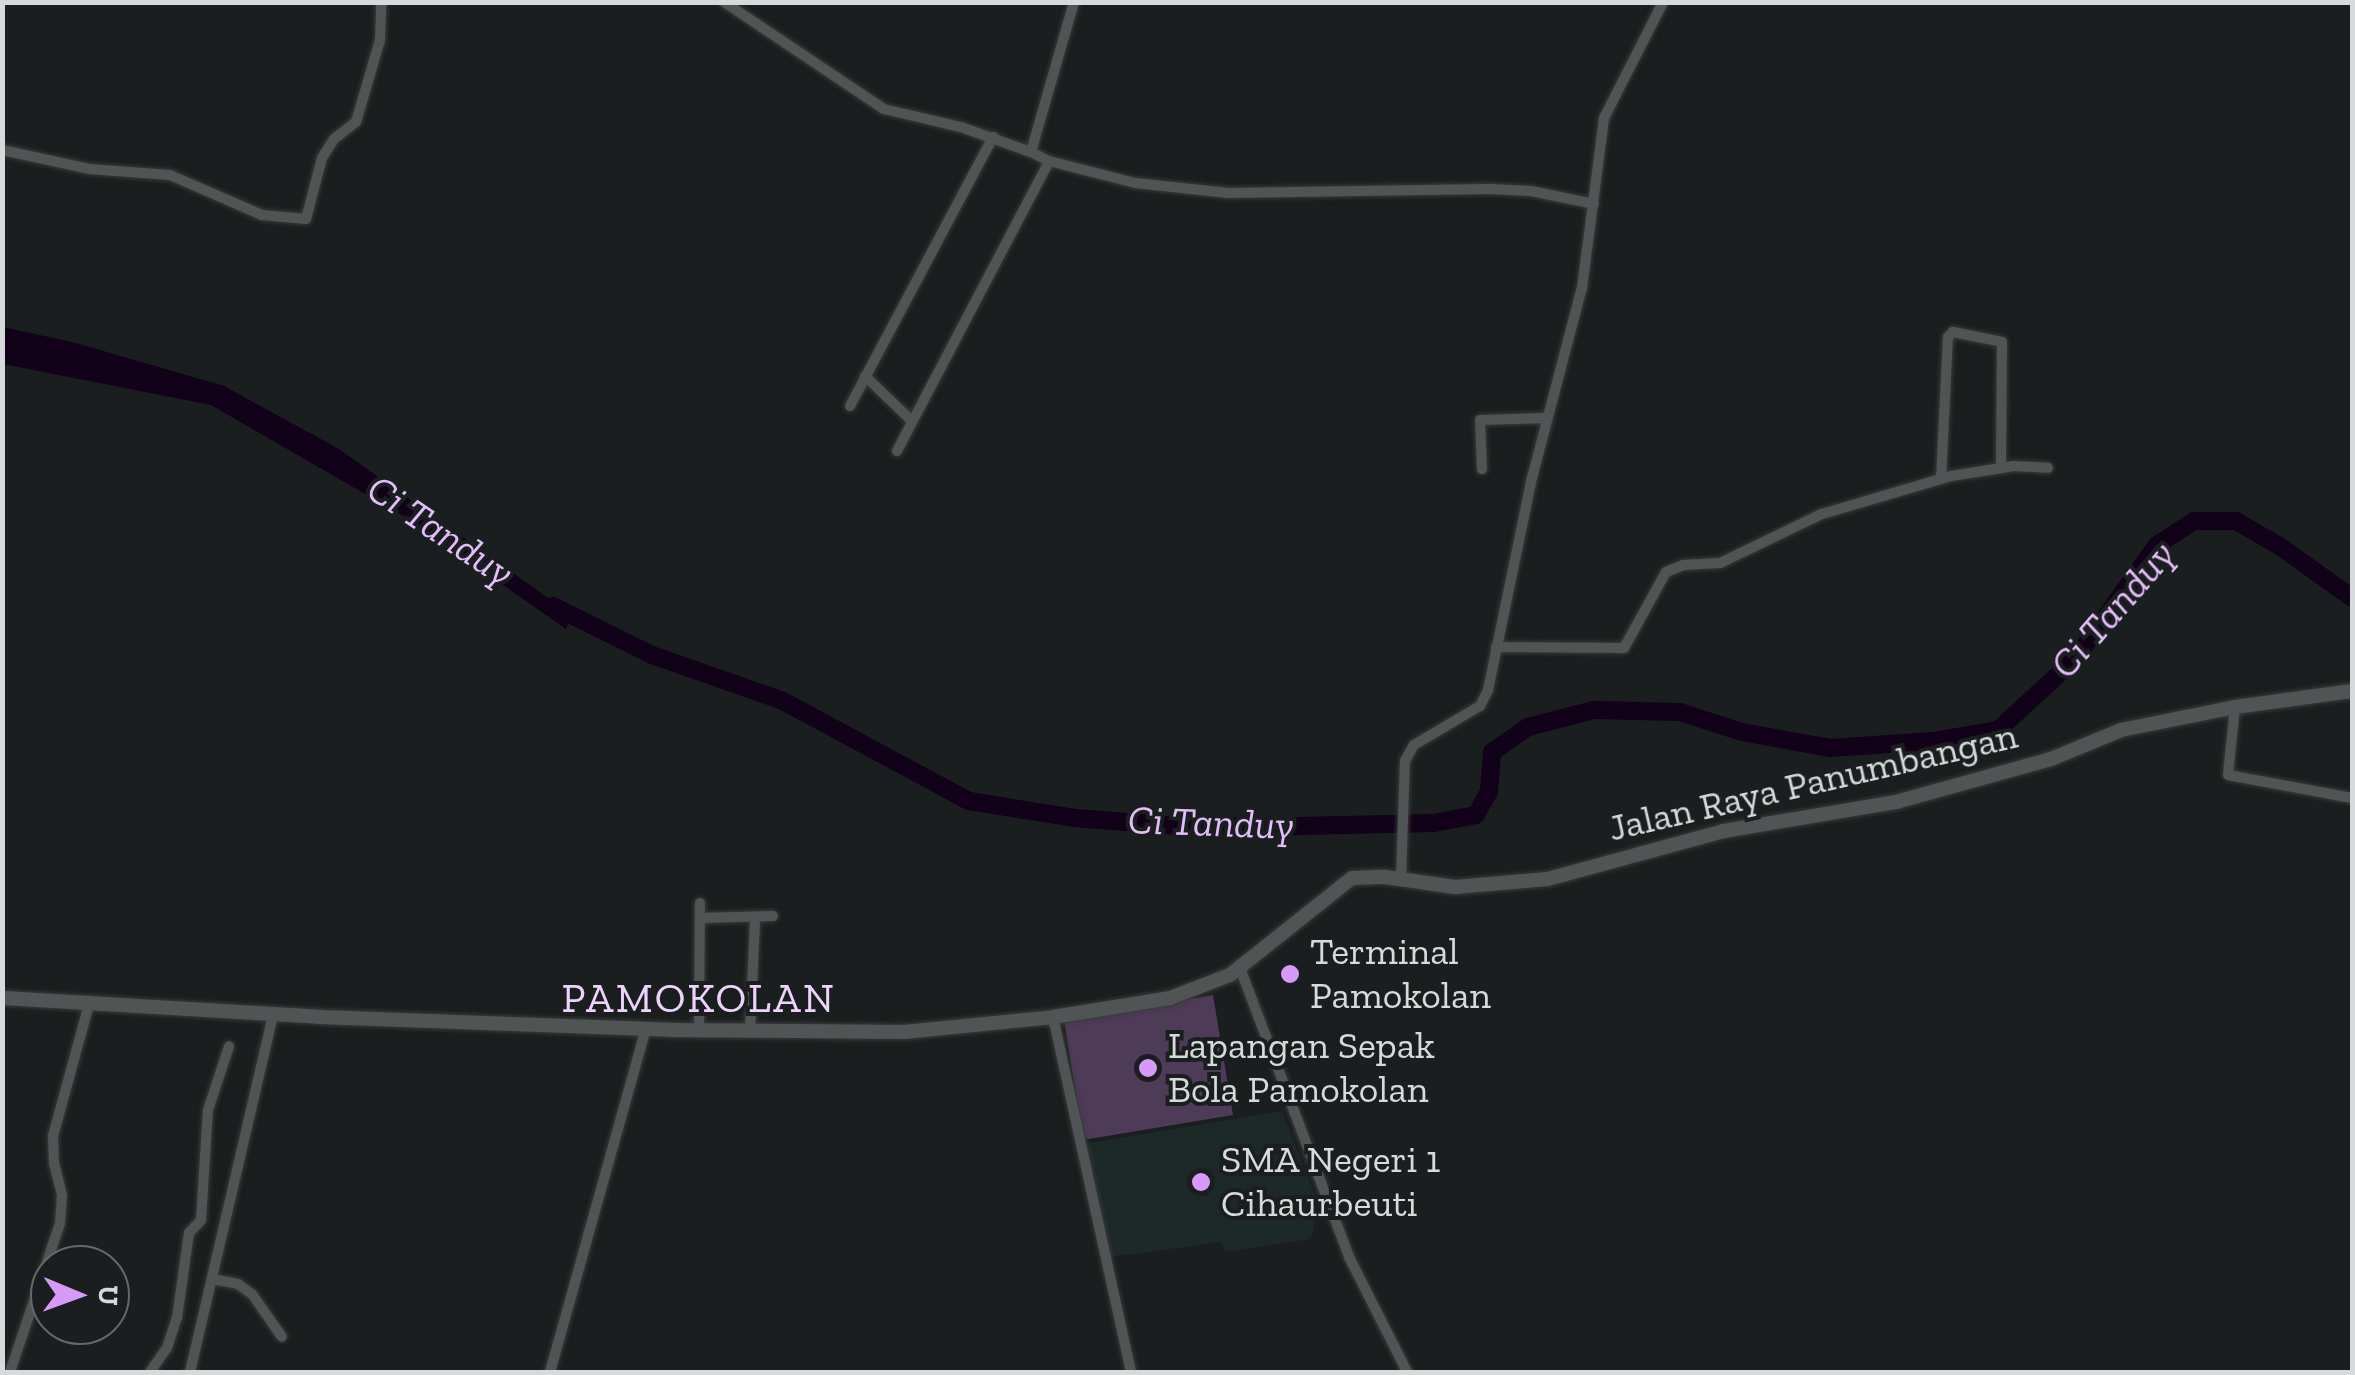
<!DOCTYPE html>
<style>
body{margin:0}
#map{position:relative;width:2355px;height:1375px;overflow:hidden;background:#1b1e1e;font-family:"Zilla Slab",serif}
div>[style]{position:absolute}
.built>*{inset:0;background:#1d2928}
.green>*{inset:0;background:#4e3b58}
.water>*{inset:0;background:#110119}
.river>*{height:18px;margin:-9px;padding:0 9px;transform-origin:9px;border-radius:9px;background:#110119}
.roads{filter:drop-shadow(0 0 2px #383a3a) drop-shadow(0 0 2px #383a3a)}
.street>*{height:10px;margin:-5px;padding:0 5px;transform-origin:5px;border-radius:5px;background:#505454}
.secondary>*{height:14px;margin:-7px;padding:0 7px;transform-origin:7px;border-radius:7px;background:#505454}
.dots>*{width:28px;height:28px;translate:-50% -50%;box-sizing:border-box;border:5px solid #1b1e1e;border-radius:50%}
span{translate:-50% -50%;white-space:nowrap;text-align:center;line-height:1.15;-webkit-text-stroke:8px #1b1e1e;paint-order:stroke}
.street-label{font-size:38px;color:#d7dada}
.poi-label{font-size:38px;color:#d7dada}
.left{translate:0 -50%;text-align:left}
.water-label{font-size:40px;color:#e3bdf8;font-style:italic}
.quarter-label{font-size:42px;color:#edd3fb;letter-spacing:2.5px}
.frame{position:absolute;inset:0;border:5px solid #d7dada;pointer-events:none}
.north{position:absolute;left:30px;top:1245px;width:100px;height:100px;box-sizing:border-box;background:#1b1e1e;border:2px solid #666969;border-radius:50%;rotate:91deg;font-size:28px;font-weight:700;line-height:40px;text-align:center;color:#d7dada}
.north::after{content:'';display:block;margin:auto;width:35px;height:45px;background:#d89af8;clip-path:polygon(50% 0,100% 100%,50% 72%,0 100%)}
</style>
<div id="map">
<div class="built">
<i style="clip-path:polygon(1282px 1111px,1319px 1206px,1311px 1239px,1224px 1252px,1221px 1242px,1111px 1257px,1083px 1144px)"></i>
</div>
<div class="green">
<i style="clip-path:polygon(1213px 995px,1233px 1115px,1083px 1140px,1064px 1020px)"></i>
</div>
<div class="water">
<i style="clip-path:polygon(3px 327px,76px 343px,224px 386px,339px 449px,572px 615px,566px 629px,410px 520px,211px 405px,3px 364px)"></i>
</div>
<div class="river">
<i style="left:553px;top:606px;width:110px;rotate:26.3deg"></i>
<i style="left:652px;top:655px;width:139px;rotate:19.3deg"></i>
<i style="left:783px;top:701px;width:211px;rotate:28.3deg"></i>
<i style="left:969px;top:801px;width:107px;rotate:9.1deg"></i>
<i style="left:1075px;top:818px;width:104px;rotate:4.4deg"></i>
<i style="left:1179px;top:826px;width:119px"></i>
<i style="left:1298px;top:826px;width:136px;rotate:-1.3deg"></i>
<i style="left:1434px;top:823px;width:43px;rotate:-10.8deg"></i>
<i style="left:1476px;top:815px;width:26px;rotate:-61deg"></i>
<i style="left:1489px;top:792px;width:40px;rotate:-85.7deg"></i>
<i style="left:1492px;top:752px;width:44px;rotate:-34.8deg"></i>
<i style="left:1528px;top:727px;width:68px;rotate:-14.4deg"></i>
<i style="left:1594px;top:710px;width:86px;rotate:1.3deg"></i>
<i style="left:1680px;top:712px;width:65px;rotate:17.9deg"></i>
<i style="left:1742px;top:732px;width:89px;rotate:10.3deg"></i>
<i style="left:1830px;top:748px;width:103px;rotate:-3.9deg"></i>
<i style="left:1933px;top:741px;width:66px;rotate:-9.6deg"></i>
<i style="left:1998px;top:730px;width:106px;rotate:-42.7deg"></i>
<i style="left:2076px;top:658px;width:139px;rotate:-54.4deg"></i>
<i style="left:2157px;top:545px;width:44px;rotate:-33deg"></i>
<i style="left:2194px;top:521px;width:42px"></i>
<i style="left:2236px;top:521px;width:52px;rotate:30deg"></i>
<i style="left:2281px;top:547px;width:87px;rotate:35.7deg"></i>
</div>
<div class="roads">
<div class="street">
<i style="left:724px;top:2px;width:192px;rotate:33.8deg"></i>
<i style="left:884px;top:109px;width:79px;rotate:13.2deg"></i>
<i style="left:961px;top:127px;width:74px;rotate:19.7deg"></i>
<i style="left:1074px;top:2px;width:156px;rotate:106deg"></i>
<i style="left:1031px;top:152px;width:20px;rotate:27deg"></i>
<i style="left:1049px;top:161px;width:89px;rotate:14.3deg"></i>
<i style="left:1135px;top:183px;width:94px;rotate:6.1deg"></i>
<i style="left:1228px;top:193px;width:262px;rotate:-0.9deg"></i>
<i style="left:1490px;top:189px;width:41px;rotate:2.8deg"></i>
<i style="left:1531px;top:191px;width:64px;rotate:11.7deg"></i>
<i style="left:2px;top:150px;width:89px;rotate:12.3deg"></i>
<i style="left:89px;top:169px;width:81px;rotate:4.2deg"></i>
<i style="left:170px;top:175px;width:100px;rotate:23.5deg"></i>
<i style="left:262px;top:215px;width:44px;rotate:5.2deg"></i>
<i style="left:306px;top:219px;width:63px;rotate:-75.3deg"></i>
<i style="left:322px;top:158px;width:22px;rotate:-58deg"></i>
<i style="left:334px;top:139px;width:28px;rotate:-38deg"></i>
<i style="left:356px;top:122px;width:85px;rotate:-73.7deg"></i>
<i style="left:380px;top:40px;width:38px;rotate:-88deg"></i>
<i style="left:865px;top:376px;width:65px;rotate:43.8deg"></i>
<i style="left:850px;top:406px;width:305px;rotate:-62deg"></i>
<i style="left:897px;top:451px;width:327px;rotate:-62.3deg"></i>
<i style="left:1482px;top:469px;width:49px;rotate:-92.3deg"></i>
<i style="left:1480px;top:420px;width:67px;rotate:-1.7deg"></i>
<i style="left:1941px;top:479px;width:142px;rotate:-87.2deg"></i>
<i style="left:1948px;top:337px;width:7px;rotate:-45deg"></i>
<i style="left:1953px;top:332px;width:50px;rotate:11.5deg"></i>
<i style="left:2002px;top:342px;width:126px;rotate:90.5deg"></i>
<i style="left:1496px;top:647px;width:128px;rotate:0.4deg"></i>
<i style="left:1624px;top:648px;width:87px;rotate:-61.1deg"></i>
<i style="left:1666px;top:572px;width:18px;rotate:-22deg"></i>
<i style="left:1683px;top:565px;width:37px;rotate:-3deg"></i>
<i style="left:1720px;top:563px;width:113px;rotate:-25.7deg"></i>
<i style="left:1822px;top:514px;width:134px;rotate:-16.4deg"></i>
<i style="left:1951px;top:476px;width:64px;rotate:-9deg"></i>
<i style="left:2014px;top:466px;width:34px;rotate:3deg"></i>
<i style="left:2235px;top:707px;width:68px;rotate:95.9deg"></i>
<i style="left:2228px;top:775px;width:126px;rotate:10.5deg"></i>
<i style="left:1401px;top:879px;width:118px;rotate:-88.1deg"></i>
<i style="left:1405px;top:761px;width:18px;rotate:-61deg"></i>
<i style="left:1414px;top:745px;width:77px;rotate:-30.6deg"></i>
<i style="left:1480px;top:706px;width:18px;rotate:-63deg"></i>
<i style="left:1488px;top:690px;width:217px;rotate:-78.3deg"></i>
<i style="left:1532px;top:478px;width:196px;rotate:-75.3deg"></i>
<i style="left:1582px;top:288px;width:171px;rotate:-82.6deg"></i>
<i style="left:1604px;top:118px;width:130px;rotate:-63deg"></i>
<i style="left:700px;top:918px;width:73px;rotate:-1.6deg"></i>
<i style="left:1240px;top:968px;width:309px;rotate:69.3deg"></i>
<i style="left:1349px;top:1257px;width:129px;rotate:63.2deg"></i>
<i style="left:1053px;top:1017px;width:363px;rotate:77.6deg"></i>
<i style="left:699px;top:1031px;width:128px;rotate:-89.6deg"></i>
<i style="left:750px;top:1031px;width:112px;rotate:-87.4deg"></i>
<i style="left:212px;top:1279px;width:26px;rotate:11deg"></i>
<i style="left:238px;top:1284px;width:17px;rotate:36deg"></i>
<i style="left:252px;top:1294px;width:52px;rotate:55.1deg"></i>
<i style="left:10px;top:1372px;width:157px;rotate:-71.4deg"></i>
<i style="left:60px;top:1223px;width:28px;rotate:-86deg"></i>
<i style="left:62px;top:1195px;width:32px;rotate:-104deg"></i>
<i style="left:54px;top:1164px;width:28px;rotate:-92deg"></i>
<i style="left:53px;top:1136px;width:140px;rotate:-74.7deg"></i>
<i style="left:150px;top:1372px;width:29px;rotate:-55deg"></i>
<i style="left:167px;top:1348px;width:32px;rotate:-72deg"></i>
<i style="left:177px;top:1318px;width:86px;rotate:-82deg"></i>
<i style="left:189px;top:1233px;width:18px;rotate:-47deg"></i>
<i style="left:201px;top:1220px;width:110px;rotate:-86.4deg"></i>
<i style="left:208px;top:1110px;width:67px;rotate:-71.8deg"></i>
<i style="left:190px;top:1372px;width:367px;rotate:-76.9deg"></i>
<i style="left:550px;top:1372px;width:356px;rotate:-74.4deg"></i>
</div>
<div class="secondary">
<i style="left:2px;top:998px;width:319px;rotate:3.4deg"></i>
<i style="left:320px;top:1017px;width:351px;rotate:2.1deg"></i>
<i style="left:671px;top:1030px;width:233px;rotate:0.5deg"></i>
<i style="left:904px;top:1032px;width:150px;rotate:-5.7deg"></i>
<i style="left:1053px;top:1017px;width:119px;rotate:-9.2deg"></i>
<i style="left:1170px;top:998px;width:64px;rotate:-21deg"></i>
<i style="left:1230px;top:975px;width:156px;rotate:-38.5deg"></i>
<i style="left:1352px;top:878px;width:33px;rotate:-2deg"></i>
<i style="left:1385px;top:877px;width:71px;rotate:8.1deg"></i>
<i style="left:1455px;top:887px;width:93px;rotate:-4.9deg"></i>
<i style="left:1548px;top:879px;width:182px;rotate:-15.3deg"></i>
<i style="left:1724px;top:831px;width:174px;rotate:-9.6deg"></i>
<i style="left:1896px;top:802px;width:161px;rotate:-15.5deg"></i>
<i style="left:2051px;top:759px;width:76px;rotate:-22.5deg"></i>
<i style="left:2121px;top:730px;width:116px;rotate:-11.4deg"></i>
<i style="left:2235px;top:707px;width:118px;rotate:-7.8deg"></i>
</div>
</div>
<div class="dots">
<i style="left:1290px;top:974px;background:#d89af8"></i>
<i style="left:1148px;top:1068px;background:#d89af8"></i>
<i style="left:1201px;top:1182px;background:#d89af8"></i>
</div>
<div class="street-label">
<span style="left:1813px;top:782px;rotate:-13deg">Jalan Raya Panumbangan</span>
</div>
<div class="poi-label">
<span class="left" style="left:1310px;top:974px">Terminal<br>Pamokolan</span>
<span class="left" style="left:1168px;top:1068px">Lapangan Sepak<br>Bola Pamokolan</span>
<span class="left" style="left:1221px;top:1182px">SMA Negeri 1<br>Cihaurbeuti</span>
</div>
<div class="water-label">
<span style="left:441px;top:530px;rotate:34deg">Ci Tanduy</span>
<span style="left:2112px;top:609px;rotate:-49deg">Ci Tanduy</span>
<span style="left:1211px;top:822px;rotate:2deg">Ci Tanduy</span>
</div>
<div class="quarter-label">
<span style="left:699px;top:998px">PAMOKOLAN</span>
</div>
<div class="frame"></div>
<div class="north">U</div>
</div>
